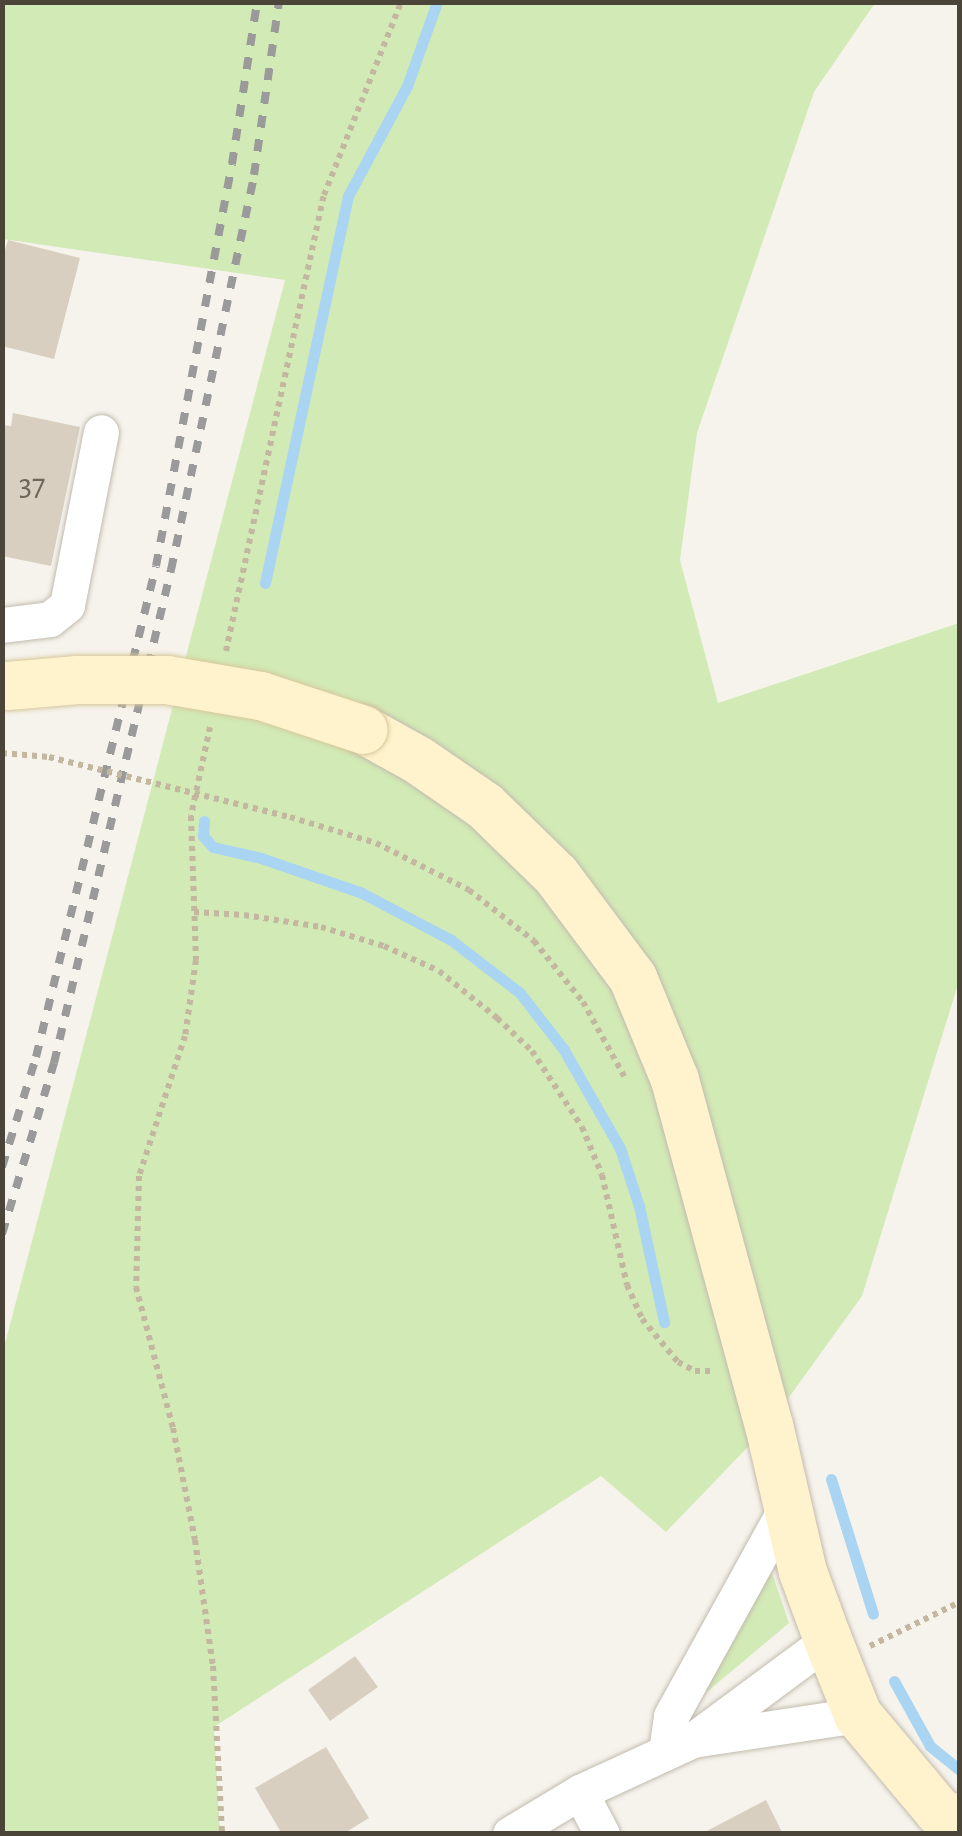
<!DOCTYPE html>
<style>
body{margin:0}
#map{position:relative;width:962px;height:1836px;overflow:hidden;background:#f6f3ec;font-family:"Alegreya Sans",sans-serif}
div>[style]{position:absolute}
.green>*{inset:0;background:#d2eab5}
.stream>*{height:11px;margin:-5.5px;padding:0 5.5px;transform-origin:5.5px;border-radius:5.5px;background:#a9d4f2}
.building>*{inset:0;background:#d8cfc1}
.path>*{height:6px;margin-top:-3px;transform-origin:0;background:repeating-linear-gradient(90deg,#c4b79f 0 5px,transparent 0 10px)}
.roads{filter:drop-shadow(0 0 2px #c2bbae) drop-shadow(0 0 2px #c2bbae)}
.street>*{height:35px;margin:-17.5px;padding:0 17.5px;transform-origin:17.5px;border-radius:17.5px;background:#fff}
.secondary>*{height:48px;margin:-24px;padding:0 24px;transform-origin:24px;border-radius:24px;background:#fff3cd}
.rail>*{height:8px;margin-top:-4px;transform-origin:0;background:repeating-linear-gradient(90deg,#9a9a9a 0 12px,transparent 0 24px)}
.path-bridge>*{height:6px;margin-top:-3px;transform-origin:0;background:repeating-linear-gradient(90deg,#c4b79f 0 5px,transparent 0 10px)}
.bridges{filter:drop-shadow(0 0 2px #d6c79b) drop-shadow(0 0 2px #d6c79b)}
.secondary-bridge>*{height:48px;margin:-24px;padding:0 24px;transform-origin:24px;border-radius:24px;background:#fff3cd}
span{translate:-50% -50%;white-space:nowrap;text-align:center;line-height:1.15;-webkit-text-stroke:9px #fff;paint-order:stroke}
.number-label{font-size:32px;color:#6e675b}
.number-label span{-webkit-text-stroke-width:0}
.frame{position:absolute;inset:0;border:5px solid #4b4439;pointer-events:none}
</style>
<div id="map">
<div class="green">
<i style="clip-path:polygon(3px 3px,875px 3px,814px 92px,697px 433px,680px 560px,718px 703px,959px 623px,959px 981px,862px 1296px,769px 1425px,666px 1532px,601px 1476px,214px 1727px,220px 1833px,3px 1833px,2px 1355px,285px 280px,3px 239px)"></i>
<i style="clip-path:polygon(770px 1567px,789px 1623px,702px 1696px)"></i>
</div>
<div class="stream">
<i style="left:265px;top:583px;width:396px;rotate:-77.9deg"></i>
<i style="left:348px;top:196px;width:125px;rotate:-61.8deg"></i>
<i style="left:407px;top:86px;width:89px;rotate:-70.3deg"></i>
<i style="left:204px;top:821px;width:15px;rotate:94deg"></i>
<i style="left:203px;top:836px;width:15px;rotate:48deg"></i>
<i style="left:213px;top:847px;width:49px;rotate:12.9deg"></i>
<i style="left:261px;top:858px;width:107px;rotate:19.1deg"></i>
<i style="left:362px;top:893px;width:101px;rotate:27.8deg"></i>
<i style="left:451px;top:940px;width:87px;rotate:37.5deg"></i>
<i style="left:520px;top:993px;width:72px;rotate:52.3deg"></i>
<i style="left:564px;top:1050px;width:113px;rotate:60.3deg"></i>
<i style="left:620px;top:1148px;width:61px;rotate:71.9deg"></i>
<i style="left:639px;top:1206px;width:119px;rotate:77.8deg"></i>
<i style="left:831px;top:1479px;width:141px;rotate:72.7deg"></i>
<i style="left:894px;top:1681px;width:74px;rotate:61deg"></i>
<i style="left:930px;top:1746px;width:38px;rotate:39deg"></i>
</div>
<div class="building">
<i style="clip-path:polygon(8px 240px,80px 258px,54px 359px,2px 346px,2px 260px)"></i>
<i style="clip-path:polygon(13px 413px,80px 427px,51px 566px,2px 556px,2px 425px,11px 426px)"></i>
<i style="clip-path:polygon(355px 1656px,378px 1687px,330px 1721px,308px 1690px)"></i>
<i style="clip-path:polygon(326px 1747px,369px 1818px,343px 1834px,282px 1834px,255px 1788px)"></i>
<i style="clip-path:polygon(766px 1800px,783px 1834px,701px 1834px)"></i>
</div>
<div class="path">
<i style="left:226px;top:651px;width:466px;rotate:-77.9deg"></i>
<i style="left:324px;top:195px;width:208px;rotate:-68.2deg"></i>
<i style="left:210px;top:727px;width:91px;rotate:102.1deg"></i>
<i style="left:191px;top:816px;width:144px;rotate:88deg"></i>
<i style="left:196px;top:960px;width:77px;rotate:98.2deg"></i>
<i style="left:185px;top:1036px;width:147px;rotate:108.2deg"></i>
<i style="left:139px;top:1176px;width:111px;rotate:91.5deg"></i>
<i style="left:136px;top:1287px;width:146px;rotate:75.3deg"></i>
<i style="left:173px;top:1428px;width:114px;rotate:78.9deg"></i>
<i style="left:195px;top:1540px;width:127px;rotate:81.9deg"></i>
<i style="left:213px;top:1666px;width:168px;rotate:86.9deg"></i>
<i style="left:2px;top:753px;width:47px;rotate:4.9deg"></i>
<i style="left:290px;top:817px;width:90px;rotate:16.8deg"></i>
<i style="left:376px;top:843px;width:104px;rotate:26.8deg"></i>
<i style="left:469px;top:890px;width:83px;rotate:38.1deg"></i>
<i style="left:534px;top:941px;width:78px;rotate:51.2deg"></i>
<i style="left:583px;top:1002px;width:85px;rotate:61deg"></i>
<i style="left:194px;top:912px;width:50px;rotate:3.4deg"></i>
<i style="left:244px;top:915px;width:78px;rotate:8.9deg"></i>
<i style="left:321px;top:927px;width:66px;rotate:16.8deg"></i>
<i style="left:384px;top:946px;width:60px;rotate:24.4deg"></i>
<i style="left:439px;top:971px;width:75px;rotate:39deg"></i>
<i style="left:497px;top:1018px;width:48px;rotate:43.3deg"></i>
<i style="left:532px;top:1051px;width:91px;rotate:56.7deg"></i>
<i style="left:582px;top:1127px;width:52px;rotate:67.4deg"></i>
<i style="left:602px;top:1175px;width:113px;rotate:77.2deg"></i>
<i style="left:627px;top:1285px;width:37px;rotate:66deg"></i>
<i style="left:642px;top:1319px;width:56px;rotate:50.1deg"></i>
<i style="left:678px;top:1362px;width:19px;rotate:28deg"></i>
<i style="left:695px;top:1371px;width:16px"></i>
<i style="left:870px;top:1646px;width:100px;rotate:-26.1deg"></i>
</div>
<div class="roads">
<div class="street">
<i style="left:2px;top:625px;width:48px;rotate:-7.1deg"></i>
<i style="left:50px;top:619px;width:22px;rotate:-39deg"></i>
<i style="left:67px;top:605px;width:176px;rotate:-78.9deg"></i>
<i style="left:699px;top:1739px;width:161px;rotate:-8.6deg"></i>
<i style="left:666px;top:1752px;width:36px;rotate:-82deg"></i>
<i style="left:671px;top:1716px;width:242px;rotate:-61.1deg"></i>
<i style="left:580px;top:1792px;width:47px;rotate:62.4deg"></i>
<i style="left:510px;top:1834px;width:82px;rotate:-31deg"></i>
<i style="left:580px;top:1792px;width:124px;rotate:-24.7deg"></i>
<i style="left:693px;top:1740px;width:168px;rotate:-36.5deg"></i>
</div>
<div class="secondary">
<i style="left:364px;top:730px;width:62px;rotate:29.1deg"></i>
<i style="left:418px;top:760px;width:81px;rotate:34.5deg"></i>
<i style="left:485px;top:806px;width:99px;rotate:44.2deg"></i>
<i style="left:556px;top:875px;width:129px;rotate:53.2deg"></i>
<i style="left:633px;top:978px;width:110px;rotate:67.6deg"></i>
<i style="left:675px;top:1080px;width:358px;rotate:74.8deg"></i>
<i style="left:769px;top:1425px;width:151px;rotate:77deg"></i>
<i style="left:803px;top:1572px;width:72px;rotate:69.8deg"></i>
<i style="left:828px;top:1640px;width:81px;rotate:68.2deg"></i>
<i style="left:858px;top:1715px;width:126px;rotate:50.1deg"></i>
<i style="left:939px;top:1812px;width:23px;rotate:23deg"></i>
</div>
</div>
<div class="rail">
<i style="left:2px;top:1167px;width:115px;rotate:-72.8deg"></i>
<i style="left:36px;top:1057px;width:505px;rotate:-76.27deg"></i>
<i style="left:156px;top:566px;width:409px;rotate:-79.3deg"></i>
<i style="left:232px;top:164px;width:164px;rotate:-81.2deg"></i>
<i style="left:2px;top:1234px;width:179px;rotate:-73.1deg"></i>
<i style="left:54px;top:1063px;width:507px;rotate:-76.65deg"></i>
<i style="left:171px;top:570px;width:404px;rotate:-78.1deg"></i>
<i style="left:254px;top:175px;width:175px;rotate:-81.8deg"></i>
</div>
<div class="path-bridge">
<i style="left:49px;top:757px;width:248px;rotate:14deg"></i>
</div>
<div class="bridges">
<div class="secondary-bridge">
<i style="left:8px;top:686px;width:70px;rotate:-4.9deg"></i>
<i style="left:78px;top:680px;width:89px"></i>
<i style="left:167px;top:680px;width:95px;rotate:9.7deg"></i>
<i style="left:261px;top:696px;width:108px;rotate:18.3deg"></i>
</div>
</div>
<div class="number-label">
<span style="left:32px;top:485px">37</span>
</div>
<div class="frame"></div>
</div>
